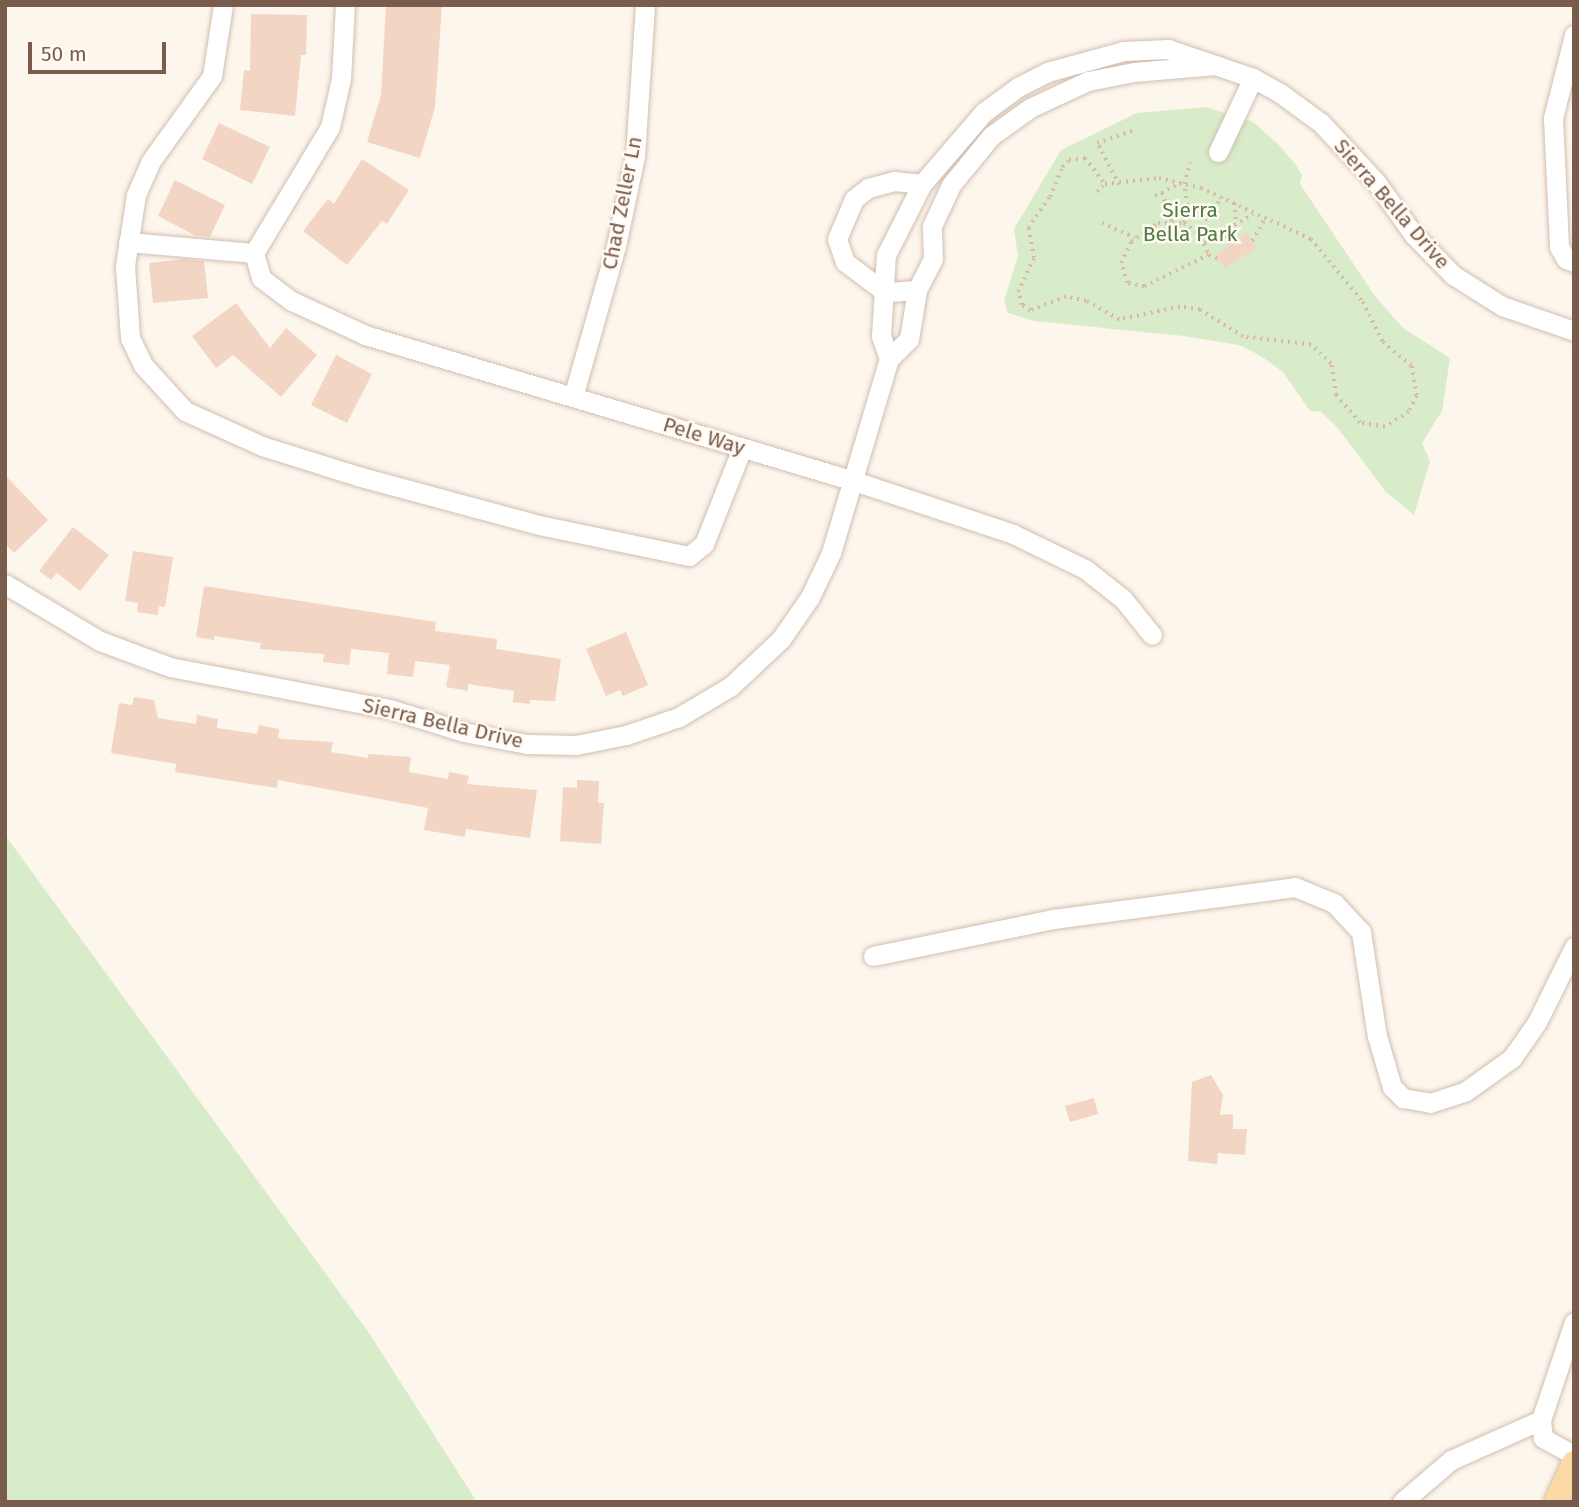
<!DOCTYPE html>
<style>
body{margin:0}
#map{position:relative;width:1579px;height:1507px;overflow:hidden;background:#fdf6ec;font-family:"Fira Sans",sans-serif}
div>[style]{position:absolute}
.green>*{inset:0;background:#d8ecc9}
.building>*{inset:0;background:#f3d5c3}
.path>*{height:3.5px;margin-top:-1.75px;transform-origin:0;background:repeating-linear-gradient(90deg,#d9b8a5 0 2px,transparent 0 7px)}
.roads{filter:drop-shadow(0 0 2px #d1beb0) drop-shadow(0 0 2px #d1beb0)}
.minor>*{height:19px;margin:-9.5px;padding:0 9.5px;transform-origin:9.5px;border-radius:9.5px;background:#fff}
.major>*{height:24px;margin:-12px;padding:0 12px;transform-origin:12px;border-radius:12px;background:#fbd9a5}
span{translate:-50% -50%;white-space:nowrap;text-align:center;line-height:1.15;-webkit-text-stroke:5px #fffaf3;paint-order:stroke}
.street-label{font-size:21px;color:#7a5c4d}
.park-label{font-size:21px;color:#537a41}
.frame{position:absolute;inset:0;border:7px solid #7a5c4d;pointer-events:none}
.scale{position:absolute;left:28px;top:42px;width:138px;height:32px;box-sizing:border-box;border:4px solid #7a5c4d;border-top:0;padding-left:9px;font-size:21px;line-height:24px;white-space:nowrap;color:#7a5c4d;-webkit-text-stroke:5px #fffaf3;paint-order:stroke}
</style>
<div id="map">
<div class="green">
<i style="clip-path:polygon(1206px 107px,1253px 122px,1278px 144px,1296px 165px,1302px 175px,1300px 184px,1375px 296px,1403px 328px,1450px 358px,1442px 411px,1422px 443px,1430px 461px,1414px 515px,1386px 492px,1337px 427px,1321px 412px,1310px 411px,1283px 372px,1261px 356px,1239px 345px,1183px 336px,1034px 321px,1008px 313px,1004px 301px,1018px 256px,1014px 229px,1061px 150px,1137px 113px)"></i>
<i style="clip-path:polygon(5px 835px,369px 1333px,477px 1502px,5px 1502px)"></i>
</div>
<div class="building">
<i style="clip-path:polygon(386px 5px,442px 5px,435px 107px,420px 158px,367px 142px,381px 95px)"></i>
<i style="clip-path:polygon(251px 14px,307px 15px,306px 55px,301px 55px,295px 116px,240px 110px,244px 70px,250px 71px)"></i>
<i style="clip-path:polygon(219px 123px,270px 147px,252px 184px,202px 159px)"></i>
<i style="clip-path:polygon(362px 159px,409px 190px,387px 224px,382px 221px,347px 265px,303px 231px,328px 199px,334px 204px)"></i>
<i style="clip-path:polygon(175px 180px,225px 205px,210px 237px,196px 236px,158px 216px)"></i>
<i style="clip-path:polygon(1247px 233px,1256px 248px,1225px 268px,1216px 254px)"></i>
<i style="clip-path:polygon(185px 259px,204px 261px,208px 298px,153px 303px,149px 263px)"></i>
<i style="clip-path:polygon(236px 303px,270px 348px,286px 328px,317px 355px,281px 397px,233px 355px,216px 368px,192px 336px)"></i>
<i style="clip-path:polygon(336px 355px,372px 374px,347px 423px,311px 405px)"></i>
<i style="clip-path:polygon(5px 475px,48px 520px,14px 553px,5px 544px)"></i>
<i style="clip-path:polygon(73px 527px,109px 555px,80px 591px,57px 573px,51px 580px,39px 571px)"></i>
<i style="clip-path:polygon(133px 551px,173px 557px,165px 607px,159px 606px,158px 615px,137px 612px,138px 603px,125px 601px)"></i>
<i style="clip-path:polygon(204px 586px,436px 622px,435px 631px,497px 639px,496px 649px,561px 659px,555px 701px,530px 700px,530px 704px,513px 702px,514px 691px,468px 684px,468px 691px,446px 687px,450px 665px,415px 661px,413px 677px,387px 674px,389px 653px,351px 649px,349px 665px,323px 662px,324px 654px,260px 649px,261px 643px,214px 636px,214px 640px,196px 637px)"></i>
<i style="clip-path:polygon(626px 632px,648px 685px,623px 696px,620px 690px,606px 696px,586px 649px)"></i>
<i style="clip-path:polygon(134px 697px,154px 700px,158px 718px,196px 724px,197px 715px,218px 719px,217px 728px,257px 734px,259px 725px,279px 729px,278px 738px,284px 739px,333px 742px,331px 752px,368px 758px,368px 754px,411px 757px,409px 772px,448px 779px,449px 772px,469px 776px,467px 784px,537px 790px,530px 838px,466px 829px,465px 837px,424px 830px,428px 808px,278px 780px,277px 788px,175px 772px,176px 764px,111px 753px,119px 703px,132px 705px)"></i>
<i style="clip-path:polygon(577px 780px,599px 781px,598px 803px,604px 803px,601px 844px,560px 841px,563px 787px,577px 788px)"></i>
<i style="clip-path:polygon(1211px 1075px,1223px 1095px,1220px 1115px,1233px 1114px,1233px 1129px,1247px 1129px,1245px 1155px,1218px 1153px,1217px 1164px,1188px 1161px,1192px 1082px)"></i>
<i style="clip-path:polygon(1094px 1098px,1098px 1114px,1070px 1122px,1065px 1106px)"></i>
</div>
<div class="path">
<i style="left:1119px;top:185px;width:47px;rotate:-117.6deg"></i>
<i style="left:1097px;top:143px;width:37px;rotate:-19deg"></i>
<i style="left:1097px;top:192px;width:11px;rotate:-45deg"></i>
<i style="left:1105px;top:184px;width:54px;rotate:-6.3deg"></i>
<i style="left:1159px;top:178px;width:43px;rotate:13.4deg"></i>
<i style="left:1201px;top:188px;width:121px;rotate:24.9deg"></i>
<i style="left:1311px;top:239px;width:82px;rotate:50.5deg"></i>
<i style="left:1363px;top:302px;width:45px;rotate:63.4deg"></i>
<i style="left:1383px;top:342px;width:38px;rotate:40deg"></i>
<i style="left:1412px;top:366px;width:30px;rotate:81deg"></i>
<i style="left:1417px;top:396px;width:18px;rotate:117deg"></i>
<i style="left:1409px;top:412px;width:28px;rotate:148deg"></i>
<i style="left:1385px;top:427px;width:25px;rotate:-171deg"></i>
<i style="left:1360px;top:423px;width:37px;rotate:-131deg"></i>
<i style="left:1336px;top:395px;width:31px;rotate:-99deg"></i>
<i style="left:1331px;top:364px;width:28px;rotate:-136deg"></i>
<i style="left:1311px;top:345px;width:68px;rotate:-173.3deg"></i>
<i style="left:1243px;top:337px;width:51px;rotate:-147.9deg"></i>
<i style="left:1200px;top:310px;width:20px;rotate:-171deg"></i>
<i style="left:1180px;top:307px;width:62px;rotate:168deg"></i>
<i style="left:1119px;top:320px;width:38px;rotate:-150deg"></i>
<i style="left:1086px;top:301px;width:20px;rotate:-169deg"></i>
<i style="left:1066px;top:297px;width:39px;rotate:159deg"></i>
<i style="left:1030px;top:311px;width:10px;rotate:-143deg"></i>
<i style="left:1022px;top:305px;width:14px;rotate:-107deg"></i>
<i style="left:1018px;top:292px;width:38px;rotate:-65deg"></i>
<i style="left:1034px;top:258px;width:31px;rotate:-101deg"></i>
<i style="left:1028px;top:228px;width:38px;rotate:-55deg"></i>
<i style="left:1050px;top:197px;width:32px;rotate:-68deg"></i>
<i style="left:1062px;top:167px;width:10px;rotate:-45deg"></i>
<i style="left:1069px;top:160px;width:16px;rotate:-7deg"></i>
<i style="left:1085px;top:158px;width:33px;rotate:52deg"></i>
<i style="left:1162px;top:193px;width:30px;rotate:70deg"></i>
<i style="left:1155px;top:196px;width:29px;rotate:-27deg"></i>
<i style="left:1235px;top:203px;width:19px;rotate:87deg"></i>
<i style="left:1102px;top:223px;width:36px;rotate:24deg"></i>
<i style="left:1184px;top:223px;width:16px;rotate:35deg"></i>
<i style="left:1197px;top:232px;width:26px;rotate:62deg"></i>
<i style="left:1209px;top:255px;width:72px;rotate:153.8deg"></i>
<i style="left:1144px;top:287px;width:17px;rotate:-167deg"></i>
<i style="left:1127px;top:283px;width:21px;rotate:-107deg"></i>
<i style="left:1121px;top:263px;width:23px;rotate:-65deg"></i>
<i style="left:1131px;top:242px;width:33px;rotate:-35deg"></i>
<i style="left:1158px;top:223px;width:26px"></i>
<i style="left:1184px;top:223px;width:12px;rotate:-70deg"></i>
<i style="left:1188px;top:212px;width:28px;rotate:-98deg"></i>
<i style="left:1184px;top:184px;width:22px;rotate:-74deg"></i>
<i style="left:1223px;top:230px;width:16px;rotate:60deg"></i>
<i style="left:1197px;top:232px;width:43px;rotate:-54.5deg"></i>
<i style="left:1252px;top:241px;width:24px;rotate:-60deg"></i>
<i style="left:1204px;top:243px;width:57px;rotate:-30.6deg"></i>
<i style="left:1209px;top:255px;width:12px;rotate:24deg"></i>
</div>
<div class="roads">
<div class="minor">
<i style="left:223px;top:5px;width:72px;rotate:98.8deg"></i>
<i style="left:212px;top:76px;width:105px;rotate:125.7deg"></i>
<i style="left:151px;top:161px;width:37px;rotate:114deg"></i>
<i style="left:136px;top:195px;width:72px;rotate:98.8deg"></i>
<i style="left:125px;top:266px;width:72px;rotate:86deg"></i>
<i style="left:130px;top:338px;width:30px;rotate:64deg"></i>
<i style="left:143px;top:365px;width:62px;rotate:47.6deg"></i>
<i style="left:185px;top:411px;width:85px;rotate:24.4deg"></i>
<i style="left:262px;top:446px;width:104px;rotate:17.4deg"></i>
<i style="left:361px;top:477px;width:184px;rotate:15.1deg"></i>
<i style="left:539px;top:525px;width:153px;rotate:11.7deg"></i>
<i style="left:689px;top:556px;width:19px;rotate:-39deg"></i>
<i style="left:704px;top:544px;width:103px;rotate:-68.4deg"></i>
<i style="left:1574px;top:35px;width:86px;rotate:104.2deg"></i>
<i style="left:1553px;top:118px;width:129px;rotate:87.3deg"></i>
<i style="left:1559px;top:247px;width:14px;rotate:60deg"></i>
<i style="left:1566px;top:259px;width:9px;rotate:21deg"></i>
<i style="left:1218px;top:152px;width:82px;rotate:-64.7deg"></i>
<i style="left:128px;top:242px;width:126px;rotate:5deg"></i>
<i style="left:254px;top:253px;width:26px;rotate:74deg"></i>
<i style="left:261px;top:278px;width:39px;rotate:37deg"></i>
<i style="left:292px;top:301px;width:81px;rotate:25deg"></i>
<i style="left:365px;top:335px;width:510px;rotate:16.62deg"></i>
<i style="left:854px;top:481px;width:168px;rotate:18.4deg"></i>
<i style="left:1013px;top:534px;width:80px;rotate:25.9deg"></i>
<i style="left:1085px;top:569px;width:48px;rotate:38.3deg"></i>
<i style="left:1123px;top:599px;width:46px;rotate:51.1deg"></i>
<i style="left:254px;top:253px;width:147px;rotate:-58.9deg"></i>
<i style="left:330px;top:127px;width:49px;rotate:-77.1deg"></i>
<i style="left:341px;top:79px;width:74px;rotate:-86.9deg"></i>
<i style="left:917px;top:290px;width:32px;rotate:176deg"></i>
<i style="left:885px;top:292px;width:50px;rotate:-143.1deg"></i>
<i style="left:845px;top:262px;width:24px;rotate:-109deg"></i>
<i style="left:837px;top:239px;width:43px;rotate:-67deg"></i>
<i style="left:854px;top:199px;width:18px;rotate:-38deg"></i>
<i style="left:868px;top:188px;width:27px;rotate:-15deg"></i>
<i style="left:894px;top:181px;width:28px;rotate:6deg"></i>
<i style="left:889px;top:359px;width:24px;rotate:-109deg"></i>
<i style="left:881px;top:336px;width:81px;rotate:-86.5deg"></i>
<i style="left:886px;top:255px;width:80px;rotate:-63.1deg"></i>
<i style="left:922px;top:184px;width:95px;rotate:-49.3deg"></i>
<i style="left:984px;top:112px;width:42px;rotate:-36.3deg"></i>
<i style="left:1018px;top:87px;width:33px;rotate:-27deg"></i>
<i style="left:1047px;top:72px;width:80px;rotate:-15.3deg"></i>
<i style="left:1124px;top:51px;width:44px;rotate:-2.6deg"></i>
<i style="left:1168px;top:49px;width:90px;rotate:18.8deg"></i>
<i style="left:1253px;top:78px;width:31px;rotate:29deg"></i>
<i style="left:1280px;top:93px;width:51px;rotate:36.2deg"></i>
<i style="left:1321px;top:123px;width:81px;rotate:47deg"></i>
<i style="left:1376px;top:182px;width:65px;rotate:54.4deg"></i>
<i style="left:1414px;top:235px;width:56px;rotate:45.7deg"></i>
<i style="left:1453px;top:275px;width:58px;rotate:32.3deg"></i>
<i style="left:1502px;top:306px;width:76px;rotate:19.1deg"></i>
<i style="left:573px;top:397px;width:157px;rotate:-74.1deg"></i>
<i style="left:616px;top:246px;width:92px;rotate:-78.1deg"></i>
<i style="left:635px;top:156px;width:151px;rotate:-86.2deg"></i>
<i style="left:5px;top:584px;width:111px;rotate:31deg"></i>
<i style="left:100px;top:641px;width:75px;rotate:20.4deg"></i>
<i style="left:170px;top:667px;width:224px;rotate:10.8deg"></i>
<i style="left:390px;top:709px;width:77px;rotate:17.3deg"></i>
<i style="left:464px;top:732px;width:64px;rotate:10.8deg"></i>
<i style="left:527px;top:744px;width:49px;rotate:1.2deg"></i>
<i style="left:576px;top:745px;width:51px;rotate:-11.3deg"></i>
<i style="left:626px;top:735px;width:56px;rotate:-18.8deg"></i>
<i style="left:679px;top:717px;width:61px;rotate:-30.8deg"></i>
<i style="left:731px;top:686px;width:69px;rotate:-43.2deg"></i>
<i style="left:781px;top:639px;width:51px;rotate:-55.4deg"></i>
<i style="left:810px;top:597px;width:49px;rotate:-64.5deg"></i>
<i style="left:831px;top:553px;width:202px;rotate:-73.4deg"></i>
<i style="left:889px;top:359px;width:28px;rotate:-45deg"></i>
<i style="left:909px;top:339px;width:50px;rotate:-80.7deg"></i>
<i style="left:917px;top:290px;width:35px;rotate:-63deg"></i>
<i style="left:933px;top:259px;width:33px;rotate:-92deg"></i>
<i style="left:932px;top:226px;width:45px;rotate:-65.1deg"></i>
<i style="left:951px;top:185px;width:63px;rotate:-50.8deg"></i>
<i style="left:991px;top:136px;width:48px;rotate:-35.7deg"></i>
<i style="left:1030px;top:108px;width:64px;rotate:-25deg"></i>
<i style="left:1088px;top:81px;width:47px;rotate:-11.1deg"></i>
<i style="left:1134px;top:72px;width:82px;rotate:-4.9deg"></i>
<i style="left:873px;top:956px;width:184px;rotate:-11.6deg"></i>
<i style="left:1053px;top:919px;width:244px;rotate:-7.5deg"></i>
<i style="left:1295px;top:887px;width:42px;rotate:22.3deg"></i>
<i style="left:1334px;top:903px;width:40px;rotate:47deg"></i>
<i style="left:1361px;top:932px;width:105px;rotate:81.3deg"></i>
<i style="left:1377px;top:1036px;width:53px;rotate:73.6deg"></i>
<i style="left:1392px;top:1087px;width:16px;rotate:45deg"></i>
<i style="left:1403px;top:1098px;width:27px;rotate:10deg"></i>
<i style="left:1430px;top:1103px;width:38px;rotate:-18deg"></i>
<i style="left:1466px;top:1091px;width:57px;rotate:-35.7deg"></i>
<i style="left:1512px;top:1058px;width:44px;rotate:-55.2deg"></i>
<i style="left:1537px;top:1022px;width:84px;rotate:-63.7deg"></i>
<i style="left:1541px;top:1420px;width:103px;rotate:-71.4deg"></i>
<i style="left:1402px;top:1502px;width:65px;rotate:-40.6deg"></i>
<i style="left:1451px;top:1460px;width:98px;rotate:-24deg"></i>
<i style="left:1541px;top:1420px;width:18px;rotate:84deg"></i>
<i style="left:1543px;top:1438px;width:35px;rotate:29deg"></i>
</div>
<div class="major">
<i style="left:1556px;top:1502px;width:43px;rotate:-65.2deg"></i>
</div>
</div>
<div class="street-label">
<span style="left:622px;top:203px;rotate:-79deg">Chad Zeller Ln</span>
<span style="left:1392px;top:204px;rotate:49deg">Sierra Bella Drive</span>
<span style="left:704px;top:436px;rotate:17deg">Pele Way</span>
<span style="left:443px;top:723px;rotate:13deg">Sierra Bella Drive</span>
</div>
<div class="park-label">
<span style="left:1190px;top:222px">Sierra<br>Bella Park</span>
</div>
<div class="frame"></div>
<div class="scale">50 m</div>
</div>
